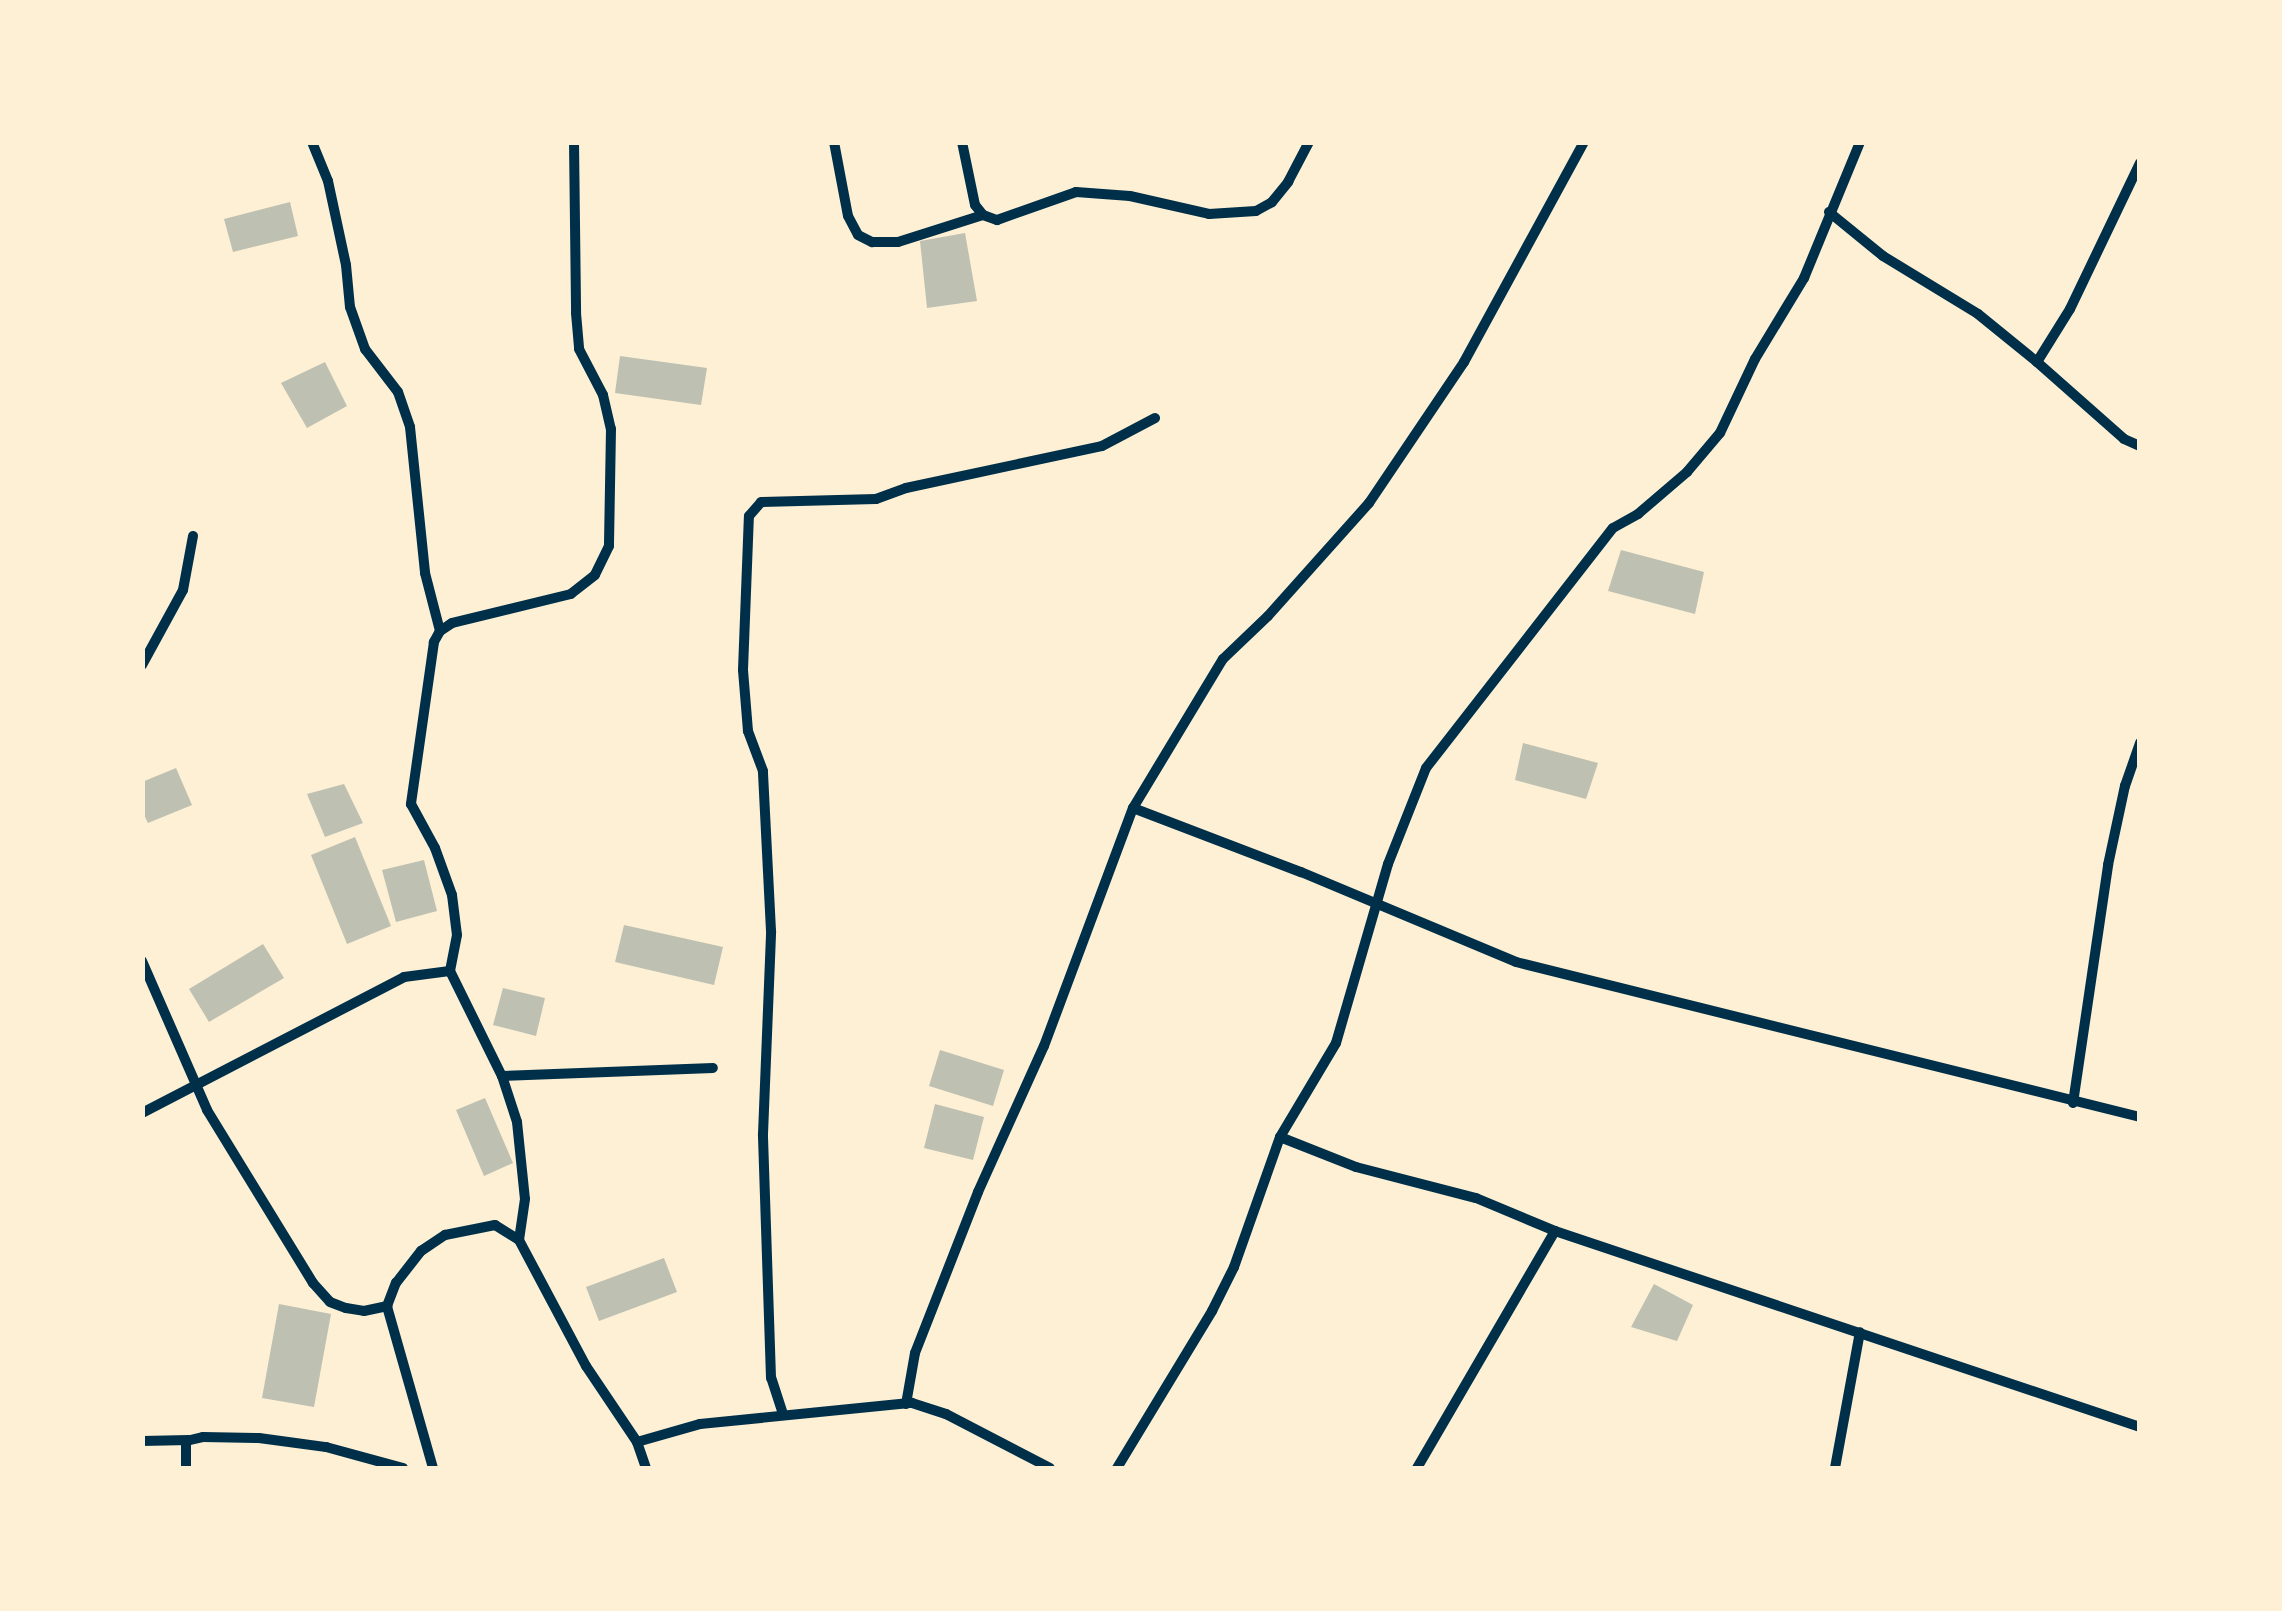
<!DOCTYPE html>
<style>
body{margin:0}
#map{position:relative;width:2282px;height:1611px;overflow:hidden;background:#fdf0d5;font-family:"Sofia Sans Condensed",sans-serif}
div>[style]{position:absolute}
.building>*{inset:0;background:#bec0b2}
.minor>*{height:10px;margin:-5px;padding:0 5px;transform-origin:5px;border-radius:5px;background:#003049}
span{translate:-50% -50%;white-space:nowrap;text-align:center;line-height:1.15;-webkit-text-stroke:8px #fdf0d5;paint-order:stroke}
.frame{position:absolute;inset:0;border:145px solid #fdf0d5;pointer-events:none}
</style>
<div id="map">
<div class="building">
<i style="clip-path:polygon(290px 202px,298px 236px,233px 252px,224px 219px)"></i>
<i style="clip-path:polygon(965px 233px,977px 301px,927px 308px,920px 241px)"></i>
<i style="clip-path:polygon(620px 356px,707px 368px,701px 405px,615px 393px)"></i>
<i style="clip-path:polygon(325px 362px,347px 406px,307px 428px,281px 383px)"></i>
<i style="clip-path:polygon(1621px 550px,1704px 572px,1695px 614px,1608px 591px)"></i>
<i style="clip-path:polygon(1523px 743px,1598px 763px,1586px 799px,1515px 780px)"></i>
<i style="clip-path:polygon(176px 768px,192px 805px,148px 823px,142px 811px,142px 782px)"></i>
<i style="clip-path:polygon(344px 784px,363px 823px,325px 837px,307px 794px)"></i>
<i style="clip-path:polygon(355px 837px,391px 926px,347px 944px,311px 855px)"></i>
<i style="clip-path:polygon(424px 860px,437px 911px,396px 922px,382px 870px)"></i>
<i style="clip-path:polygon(624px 925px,723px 947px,714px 985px,615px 962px)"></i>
<i style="clip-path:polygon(263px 944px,284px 978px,209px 1022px,189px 989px)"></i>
<i style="clip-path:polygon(503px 988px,545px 998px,536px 1036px,493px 1025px)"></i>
<i style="clip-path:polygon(940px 1050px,1004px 1070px,993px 1106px,929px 1086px)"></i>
<i style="clip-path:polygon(485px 1098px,513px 1163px,484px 1176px,456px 1110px)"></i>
<i style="clip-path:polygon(935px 1104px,984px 1117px,973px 1160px,924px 1148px)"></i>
<i style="clip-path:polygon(664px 1258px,677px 1292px,599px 1321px,586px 1287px)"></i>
<i style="clip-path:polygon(1654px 1284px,1693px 1305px,1677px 1341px,1631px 1327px)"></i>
<i style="clip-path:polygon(279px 1304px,331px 1314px,314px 1407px,262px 1398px)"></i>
</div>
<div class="minor">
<i style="left:312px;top:142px;width:42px;rotate:67.7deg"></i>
<i style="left:328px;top:181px;width:86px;rotate:77.9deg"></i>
<i style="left:346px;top:265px;width:42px;rotate:84.6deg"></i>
<i style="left:350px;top:307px;width:45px;rotate:70.3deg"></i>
<i style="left:365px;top:349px;width:54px;rotate:52.5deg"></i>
<i style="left:398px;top:392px;width:37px;rotate:71deg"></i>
<i style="left:410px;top:427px;width:147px;rotate:84.1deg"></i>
<i style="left:425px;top:573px;width:60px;rotate:75.5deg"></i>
<i style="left:574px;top:142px;width:171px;rotate:89.3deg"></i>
<i style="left:576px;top:313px;width:36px;rotate:85deg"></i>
<i style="left:579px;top:349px;width:52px;rotate:62.4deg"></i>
<i style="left:603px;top:395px;width:35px;rotate:77deg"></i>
<i style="left:611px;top:429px;width:117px;rotate:91deg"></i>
<i style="left:609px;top:546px;width:32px;rotate:116deg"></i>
<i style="left:595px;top:575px;width:31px;rotate:142deg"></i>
<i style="left:571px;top:594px;width:122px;rotate:166.3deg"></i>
<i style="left:452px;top:623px;width:14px;rotate:146deg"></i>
<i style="left:440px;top:631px;width:13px;rotate:119deg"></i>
<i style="left:434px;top:642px;width:164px;rotate:98.1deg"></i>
<i style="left:411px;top:804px;width:50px;rotate:61.4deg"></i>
<i style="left:435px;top:848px;width:50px;rotate:70.1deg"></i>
<i style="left:452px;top:895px;width:40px;rotate:82.9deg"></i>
<i style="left:457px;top:935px;width:37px;rotate:101deg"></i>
<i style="left:450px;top:971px;width:117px;rotate:63.7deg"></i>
<i style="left:502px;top:1076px;width:48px;rotate:71.9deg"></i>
<i style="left:517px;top:1122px;width:77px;rotate:84.1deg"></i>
<i style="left:525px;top:1199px;width:41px;rotate:98.3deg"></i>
<i style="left:519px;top:1240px;width:143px;rotate:62deg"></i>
<i style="left:586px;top:1366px;width:92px;rotate:56.1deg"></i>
<i style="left:637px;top:1442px;width:28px;rotate:71deg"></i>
<i style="left:834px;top:142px;width:75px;rotate:79.3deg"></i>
<i style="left:848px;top:216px;width:21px;rotate:62deg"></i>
<i style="left:858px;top:235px;width:16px;rotate:27deg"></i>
<i style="left:872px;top:242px;width:26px"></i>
<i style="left:898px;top:242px;width:89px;rotate:-17.6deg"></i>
<i style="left:962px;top:142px;width:64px;rotate:78.3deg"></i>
<i style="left:975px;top:205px;width:13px;rotate:51deg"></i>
<i style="left:983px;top:215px;width:15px;rotate:20deg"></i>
<i style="left:997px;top:220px;width:84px;rotate:-19.5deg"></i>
<i style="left:1076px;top:192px;width:54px;rotate:4.2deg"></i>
<i style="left:1130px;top:196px;width:81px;rotate:12.8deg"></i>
<i style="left:1209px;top:214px;width:47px;rotate:-3.7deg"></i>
<i style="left:1256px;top:211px;width:18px;rotate:-29deg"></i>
<i style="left:1272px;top:202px;width:26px;rotate:-51deg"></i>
<i style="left:1288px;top:182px;width:45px;rotate:-62.3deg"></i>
<i style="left:1829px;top:212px;width:70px;rotate:39.2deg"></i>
<i style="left:1883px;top:256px;width:111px;rotate:31.4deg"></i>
<i style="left:1978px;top:314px;width:76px;rotate:39.1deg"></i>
<i style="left:2037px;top:362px;width:62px;rotate:-58.1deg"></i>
<i style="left:2070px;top:309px;width:162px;rotate:-64.4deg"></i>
<i style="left:2037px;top:362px;width:116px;rotate:41.5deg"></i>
<i style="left:2124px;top:439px;width:17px;rotate:24deg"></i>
<i style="left:142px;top:665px;width:85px;rotate:-61.3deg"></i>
<i style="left:183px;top:590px;width:55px;rotate:-79.5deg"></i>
<i style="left:1133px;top:808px;width:180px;rotate:20.9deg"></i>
<i style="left:1301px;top:872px;width:233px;rotate:22.7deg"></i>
<i style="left:1516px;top:962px;width:643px;rotate:13.95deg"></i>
<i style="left:142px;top:961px;width:163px;rotate:66.4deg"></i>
<i style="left:207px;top:1110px;width:203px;rotate:58.5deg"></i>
<i style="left:313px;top:1283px;width:25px;rotate:48deg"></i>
<i style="left:330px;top:1302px;width:17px;rotate:21deg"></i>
<i style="left:346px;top:1308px;width:18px;rotate:9deg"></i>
<i style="left:364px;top:1311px;width:24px;rotate:-12deg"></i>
<i style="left:502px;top:1076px;width:211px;rotate:-2.2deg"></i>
<i style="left:2073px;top:1103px;width:241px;rotate:-81.6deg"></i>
<i style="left:2108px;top:865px;width:81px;rotate:-77.9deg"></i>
<i style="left:2125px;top:786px;width:46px;rotate:-70.8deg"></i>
<i style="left:142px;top:1113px;width:295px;rotate:-27.4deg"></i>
<i style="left:404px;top:977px;width:46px;rotate:-7.4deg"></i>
<i style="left:1280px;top:1137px;width:82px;rotate:21.5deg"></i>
<i style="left:1356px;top:1167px;width:124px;rotate:14.5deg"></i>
<i style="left:1476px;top:1198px;width:86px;rotate:22.7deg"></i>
<i style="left:1555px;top:1231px;width:617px;rotate:18.52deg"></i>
<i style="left:906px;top:1404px;width:52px;rotate:-80deg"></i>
<i style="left:915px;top:1353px;width:173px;rotate:-68.6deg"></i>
<i style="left:978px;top:1192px;width:160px;rotate:-65.7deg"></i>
<i style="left:1044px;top:1046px;width:254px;rotate:-69.5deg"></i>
<i style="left:1133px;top:808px;width:174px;rotate:-58.9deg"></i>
<i style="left:1223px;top:659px;width:62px;rotate:-43.7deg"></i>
<i style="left:1268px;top:616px;width:152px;rotate:-48.2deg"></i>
<i style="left:1369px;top:503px;width:170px;rotate:-56deg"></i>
<i style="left:1464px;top:362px;width:251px;rotate:-61.4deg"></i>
<i style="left:783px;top:1414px;width:38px;rotate:-108deg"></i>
<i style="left:771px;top:1378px;width:244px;rotate:-91.9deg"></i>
<i style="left:763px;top:1134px;width:203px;rotate:-87.7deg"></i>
<i style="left:771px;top:931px;width:160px;rotate:-92.9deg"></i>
<i style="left:763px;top:771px;width:43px;rotate:-110.6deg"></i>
<i style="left:748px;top:731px;width:61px;rotate:-94.7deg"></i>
<i style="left:743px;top:670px;width:154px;rotate:-87.8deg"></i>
<i style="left:749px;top:516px;width:18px;rotate:-49deg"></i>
<i style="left:761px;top:502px;width:115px;rotate:-1.5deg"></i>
<i style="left:876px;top:499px;width:32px;rotate:-20deg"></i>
<i style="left:906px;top:488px;width:200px;rotate:-12.1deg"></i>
<i style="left:1102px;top:446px;width:60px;rotate:-27.8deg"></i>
<i style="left:142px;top:1441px;width:47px;rotate:-1.2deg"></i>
<i style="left:637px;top:1442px;width:66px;rotate:-15.9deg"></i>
<i style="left:700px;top:1424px;width:213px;rotate:-5.7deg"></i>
<i style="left:912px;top:1403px;width:36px;rotate:18deg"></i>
<i style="left:946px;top:1414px;width:117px;rotate:27.4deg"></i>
<i style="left:186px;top:1468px;width:27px;rotate:-90deg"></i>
<i style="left:186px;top:1441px;width:17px;rotate:-13deg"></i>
<i style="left:203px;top:1437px;width:56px;rotate:1deg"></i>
<i style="left:259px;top:1438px;width:68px;rotate:7.7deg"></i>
<i style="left:326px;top:1447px;width:80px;rotate:15.3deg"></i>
<i style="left:433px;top:1468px;width:168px;rotate:-105.9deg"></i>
<i style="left:387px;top:1306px;width:25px;rotate:-69deg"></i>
<i style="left:396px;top:1283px;width:41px;rotate:-52deg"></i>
<i style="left:421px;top:1251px;width:29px;rotate:-34deg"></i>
<i style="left:445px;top:1235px;width:51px;rotate:-11.3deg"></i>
<i style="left:495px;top:1225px;width:28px;rotate:32deg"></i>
<i style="left:1117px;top:1468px;width:184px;rotate:-58.8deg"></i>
<i style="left:1212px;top:1311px;width:49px;rotate:-63.4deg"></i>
<i style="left:1234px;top:1267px;width:138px;rotate:-70.5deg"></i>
<i style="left:1280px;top:1137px;width:109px;rotate:-59.2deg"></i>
<i style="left:1336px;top:1043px;width:186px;rotate:-73.8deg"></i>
<i style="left:1388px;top:864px;width:103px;rotate:-68.4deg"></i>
<i style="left:1426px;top:768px;width:304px;rotate:-52.1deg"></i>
<i style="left:1613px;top:528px;width:29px;rotate:-29deg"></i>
<i style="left:1638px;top:514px;width:65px;rotate:-40.6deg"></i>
<i style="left:1687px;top:472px;width:51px;rotate:-49.8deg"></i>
<i style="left:1720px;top:433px;width:82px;rotate:-64.7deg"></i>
<i style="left:1755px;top:359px;width:95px;rotate:-58.8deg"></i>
<i style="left:1804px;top:278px;width:147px;rotate:-67.6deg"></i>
<i style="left:1417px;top:1468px;width:274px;rotate:-59.8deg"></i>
<i style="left:1835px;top:1468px;width:138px;rotate:-79.6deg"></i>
</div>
<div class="frame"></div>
</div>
